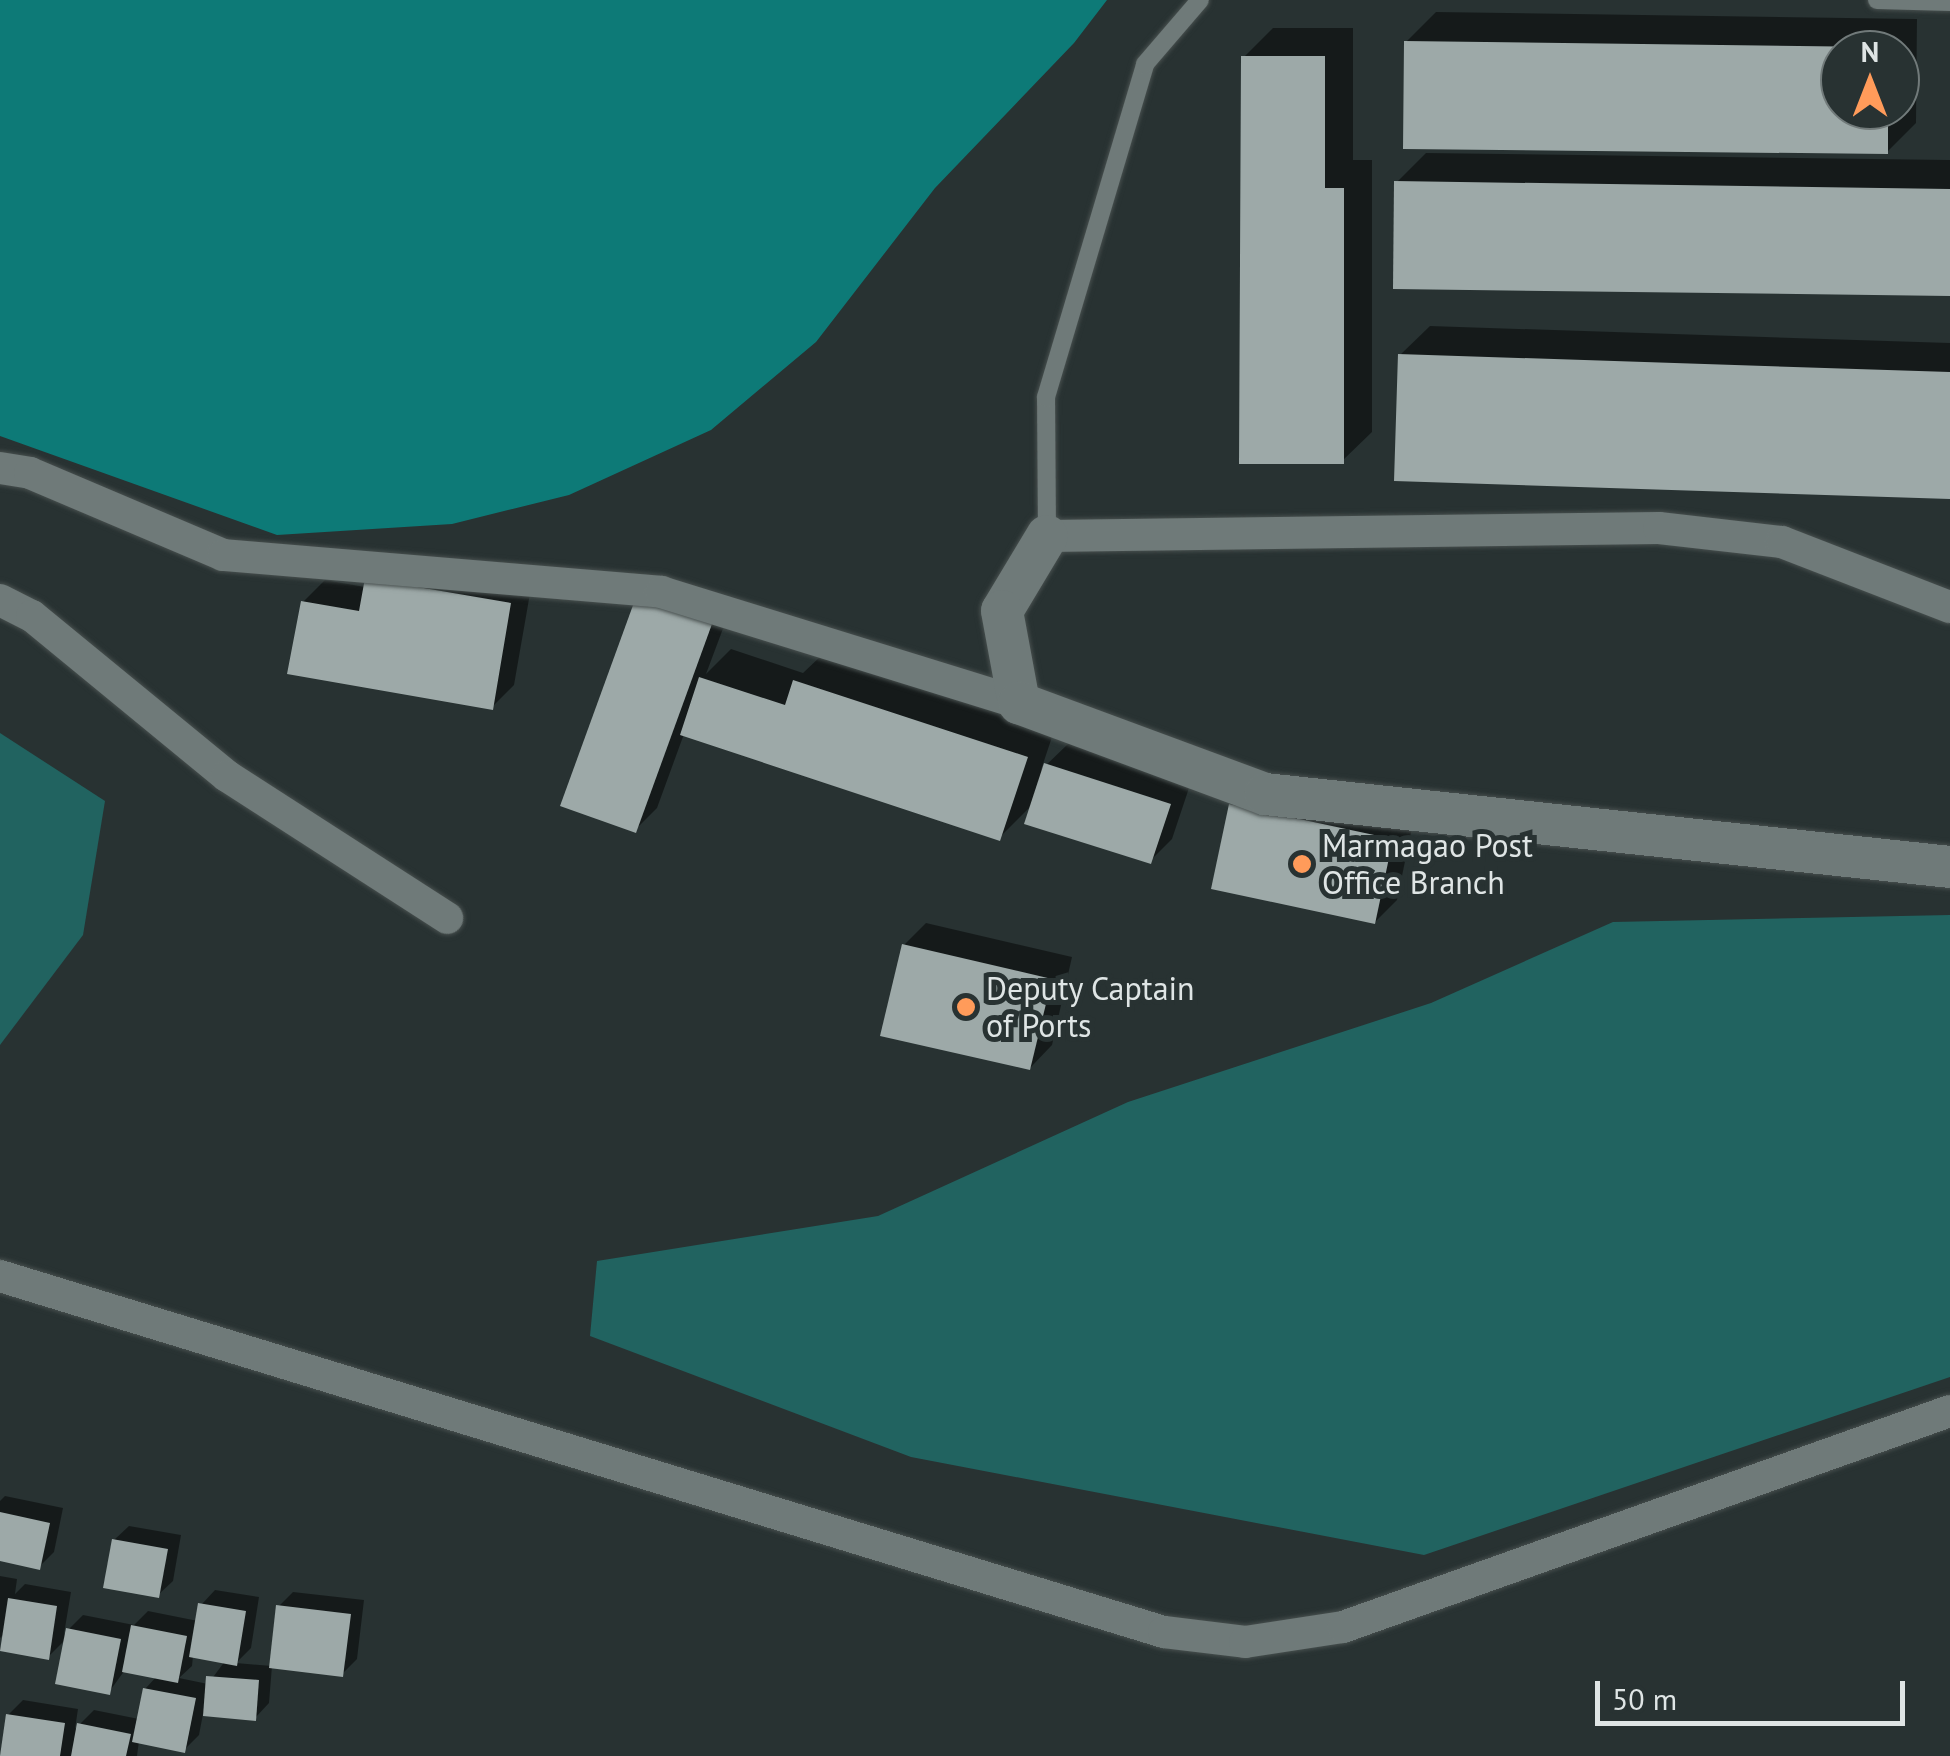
<!DOCTYPE html>
<style>
body{margin:0}
#map{position:relative;width:1950px;height:1756px;overflow:hidden;background:#283232;font-family:"PT Sans",sans-serif}
div>[style]{position:absolute}
.forest>*{inset:0;background:#216360}
.water>*{inset:0;background:#0d7a77}
.shadow>*{inset:0;background:#0007}
.building>*{inset:0;background:#9da9a8}
.roads{filter:drop-shadow(0 0 2px #474f4e) drop-shadow(0 0 2px #474f4e)}
.service>*{height:18px;margin:-9px;padding:0 9px;transform-origin:9px;border-radius:9px;background:#6f7a79}
.minor>*{height:32px;margin:-16px;padding:0 16px;transform-origin:16px;border-radius:16px;background:#6f7a79}
.tertiary>*{height:42px;margin:-21px;padding:0 21px;transform-origin:21px;border-radius:21px;background:#6f7a79}
.dots>*{width:28px;height:28px;translate:-50% -50%;box-sizing:border-box;border:5px solid #283232;border-radius:50%}
span{translate:-50% -50%;white-space:nowrap;text-align:center;line-height:1.15;-webkit-text-stroke:10px #283232;paint-order:stroke}
.poi-label{font-size:32px;color:#dfe5e5}
.left{translate:0 -50%;text-align:left}
.north{position:absolute;left:1820px;top:30px;width:100px;height:100px;box-sizing:border-box;background:#283232;border:2px solid #717a7a;border-radius:50%;rotate:0deg;font-size:28px;font-weight:700;line-height:40px;text-align:center;color:#dfe5e5}
.north::after{content:'';display:block;margin:auto;width:35px;height:45px;background:#ff9b5a;clip-path:polygon(50% 0,100% 100%,50% 72%,0 100%)}
.scale{position:absolute;left:1595px;top:1681px;width:310px;height:45px;box-sizing:border-box;border:5px solid #dfe5e5;border-top:0;padding-left:12px;font-size:30px;line-height:35px;white-space:nowrap;color:#dfe5e5;-webkit-text-stroke:8px #283232;paint-order:stroke}
</style>
<div id="map">
<div class="forest">
<i style="clip-path:polygon(0 733px,105px 801px,83px 935px,0 1045px)"></i>
<i style="clip-path:polygon(1950px 915px,1950px 1377px,1424px 1555px,911px 1457px,590px 1336px,597px 1261px,878px 1216px,1128px 1102px,1431px 1003px,1613px 922px)"></i>
</div>
<div class="water">
<i style="clip-path:polygon(0 0,1107px 0,1074px 43px,935px 188px,816px 342px,711px 430px,569px 495px,452px 524px,277px 535px,0 436px)"></i>
</div>
<div class="shadow">
<i style="clip-path:polygon(evenodd,1436px 12px,1917px 19px,1916px 123px,1887px 152px,1406px 42px,1436px 12px,1840px 50px,1900px 50px,1900px 110px,1840px 110px,1840px 50px)"></i>
<i style="clip-path:polygon(1273px 28px,1353px 28px,1353px 160px,1372px 160px,1372px 432px,1342px 461px,1244px 57px)"></i>
<i style="clip-path:polygon(1426px 153px,1950px 160px,1950px 294px,1397px 182px)"></i>
<i style="clip-path:polygon(1430px 326px,1950px 343px,1950px 496px,1400px 355px)"></i>
<i style="clip-path:polygon(325px 580px,365px 587px,532px 582px,514px 685px,492px 707px,303px 602px)"></i>
<i style="clip-path:polygon(638px 598px,733px 602px,706px 674px,731px 649px,803px 673px,825px 652px,1055px 728px,1041px 770px,1069px 743px,1191px 782px,1172px 839px,1150px 861px,1034px 803px,999px 838px,684px 734px,657px 808px,635px 830px)"></i>
<i style="clip-path:polygon(1253px 784px,1414px 818px,1397px 900px,1375px 922px,1231px 806px)"></i>
<i style="clip-path:polygon(926px 923px,1072px 957px,1052px 1045px,1030px 1068px,904px 945px)"></i>
<i style="clip-path:polygon(5px 1496px,63px 1508px,54px 1552px,39px 1567px,0 1559px,0 1501px)"></i>
<i style="clip-path:polygon(129px 1526px,181px 1535px,173px 1581px,158px 1595px,114px 1540px)"></i>
<i style="clip-path:polygon(evenodd,0 1576px,17px 1579px,15px 1594px,25px 1584px,71px 1592px,64px 1634px,83px 1615px,134px 1625px,148px 1611px,198px 1621px,201px 1605px,215px 1590px,259px 1597px,251px 1648px,236px 1663px,272px 1666px,278px 1607px,293px 1592px,364px 1600px,357px 1659px,342px 1674px,272px 1666px,269px 1703px,255px 1718px,203px 1714px,199px 1735px,184px 1750px,139px 1741px,137px 1756px,2px 1756px,8px 1715px,23px 1700px,78px 1709px,75px 1729px,94px 1710px,139px 1719px,145px 1689px,157px 1676px,125px 1670px,109px 1692px,67px 1638px,48px 1657px,4px 1634px,0 1638px,0 1576px,193px 1656px,225px 1661px,208px 1684px,179px 1678px,192px 1666px,193px 1656px)"></i>
</div>
<div class="building">
<i style="clip-path:polygon(1404px 41px,1879px 47px,1840px 50px,1840px 110px,1888px 110px,1888px 154px,1403px 149px)"></i>
<i style="clip-path:polygon(1241px 56px,1325px 56px,1325px 188px,1344px 188px,1344px 464px,1239px 464px)"></i>
<i style="clip-path:polygon(1394px 181px,1950px 189px,1950px 296px,1393px 289px)"></i>
<i style="clip-path:polygon(1398px 354px,1950px 372px,1950px 499px,1394px 481px)"></i>
<i style="clip-path:polygon(365px 578px,511px 603px,493px 710px,287px 674px,301px 601px,359px 611px)"></i>
<i style="clip-path:polygon(636px 597px,712px 624px,636px 833px,560px 806px)"></i>
<i style="clip-path:polygon(699px 677px,785px 705px,793px 680px,1028px 757px,1000px 841px,680px 735px)"></i>
<i style="clip-path:polygon(1044px 763px,1171px 804px,1151px 864px,1024px 824px)"></i>
<i style="clip-path:polygon(1229px 804px,1393px 839px,1375px 924px,1211px 889px)"></i>
<i style="clip-path:polygon(902px 944px,1052px 979px,1030px 1070px,880px 1036px)"></i>
<i style="clip-path:polygon(0 1512px,50px 1523px,40px 1570px,0 1561px)"></i>
<i style="clip-path:polygon(112px 1539px,168px 1549px,159px 1598px,103px 1588px)"></i>
<i style="clip-path:polygon(8px 1598px,57px 1606px,49px 1660px,0 1651px)"></i>
<i style="clip-path:polygon(198px 1603px,246px 1611px,237px 1666px,189px 1657px)"></i>
<i style="clip-path:polygon(276px 1605px,351px 1614px,343px 1677px,269px 1668px)"></i>
<i style="clip-path:polygon(131px 1625px,187px 1636px,178px 1683px,122px 1672px)"></i>
<i style="clip-path:polygon(66px 1628px,121px 1639px,110px 1695px,55px 1684px)"></i>
<i style="clip-path:polygon(206px 1676px,259px 1680px,256px 1721px,203px 1716px)"></i>
<i style="clip-path:polygon(143px 1688px,196px 1698px,185px 1753px,132px 1742px)"></i>
<i style="clip-path:polygon(6px 1714px,65px 1723px,60px 1756px,0 1756px)"></i>
<i style="clip-path:polygon(77px 1723px,131px 1734px,126px 1756px,71px 1756px)"></i>
</div>
<div class="roads">
<div class="service">
<i style="left:1877px;top:0;width:73px;rotate:1.6deg"></i>
<i style="left:1047px;top:535px;width:138px;rotate:-90.4deg"></i>
<i style="left:1046px;top:397px;width:347px;rotate:-73.4deg"></i>
<i style="left:1145px;top:64px;width:84px;rotate:-49.3deg"></i>
</div>
<div class="minor">
<i style="left:0;top:468px;width:30px;rotate:9deg"></i>
<i style="left:30px;top:473px;width:210px;rotate:23deg"></i>
<i style="left:223px;top:555px;width:440px;rotate:4.8deg"></i>
<i style="left:661px;top:592px;width:375px;rotate:17.2deg"></i>
<i style="left:1047px;top:536px;width:612px;rotate:-0.75deg"></i>
<i style="left:1659px;top:528px;width:124px;rotate:6.5deg"></i>
<i style="left:1782px;top:542px;width:180px;rotate:21.2deg"></i>
<i style="left:0;top:600px;width:36px;rotate:27deg"></i>
<i style="left:32px;top:616px;width:252px;rotate:39.4deg"></i>
<i style="left:227px;top:776px;width:262px;rotate:32.8deg"></i>
<i style="left:0;top:1276px;width:1217px;rotate:17.01deg"></i>
<i style="left:1164px;top:1632px;width:82px;rotate:7deg"></i>
<i style="left:1245px;top:1642px;width:99px;rotate:-8.7deg"></i>
<i style="left:1343px;top:1627px;width:644px;rotate:-19.59deg"></i>
</div>
<div class="tertiary">
<i style="left:1047px;top:536px;width:87px;rotate:121deg"></i>
<i style="left:1002px;top:611px;width:94px;rotate:79.5deg"></i>
<i style="left:1019px;top:703px;width:262px;rotate:20.3deg"></i>
<i style="left:1265px;top:794px;width:689px;rotate:6.08deg"></i>
</div>
</div>
<div class="dots">
<i style="left:1302px;top:864px;background:#ff9b5a"></i>
<i style="left:966px;top:1007px;background:#ff9b5a"></i>
</div>
<div class="poi-label">
<span class="left" style="left:1322px;top:864px">Marmagao Post<br>Office Branch</span>
<span class="left" style="left:986px;top:1007px">Deputy Captain<br>of Ports</span>
</div>
<div class="north">N</div>
<div class="scale">50 m</div>
</div>
